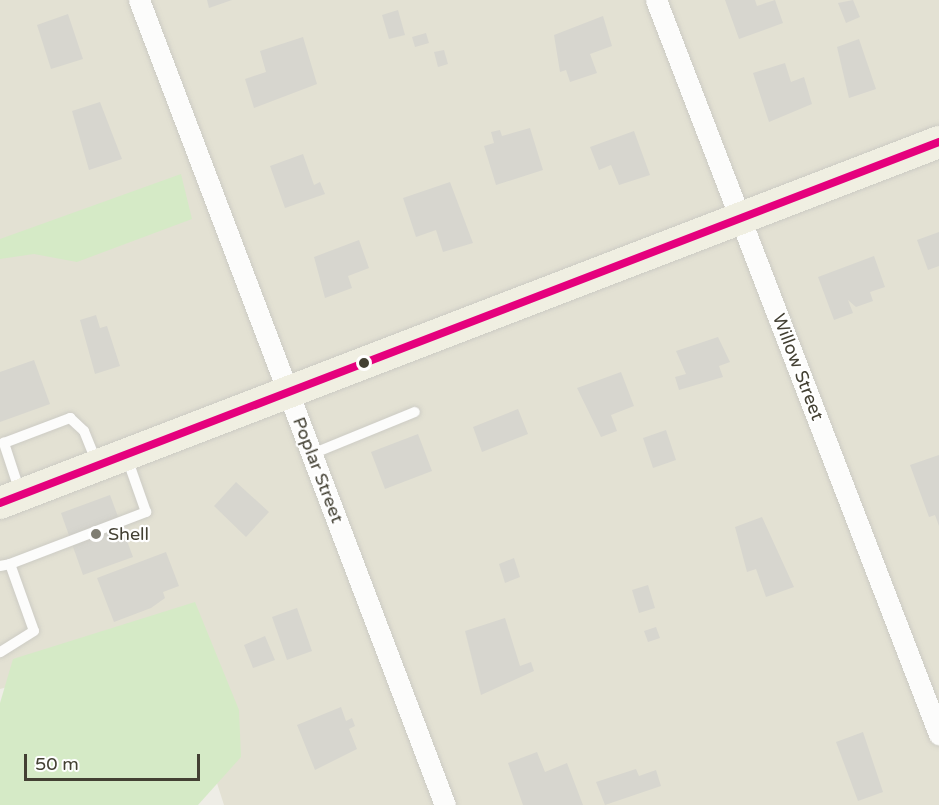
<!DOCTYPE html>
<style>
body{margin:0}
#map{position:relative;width:939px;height:805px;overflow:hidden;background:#eeede6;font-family:"Varela Round",sans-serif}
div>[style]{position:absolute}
.residential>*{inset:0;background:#e3e1d3}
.green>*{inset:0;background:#d5eac6}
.building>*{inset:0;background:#d7d6cf}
.roads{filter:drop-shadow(0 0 2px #cccbc4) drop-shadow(0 0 2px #cccbc4)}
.service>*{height:10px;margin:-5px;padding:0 5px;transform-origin:5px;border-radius:5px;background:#fcfcfb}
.minor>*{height:21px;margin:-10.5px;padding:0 10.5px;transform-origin:10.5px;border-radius:10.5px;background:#fcfcfb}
.primary>*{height:32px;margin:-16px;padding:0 16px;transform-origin:16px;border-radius:16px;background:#f0efe2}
.bus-1>*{height:8px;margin:-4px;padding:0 4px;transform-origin:4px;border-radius:4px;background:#e5007d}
.dots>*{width:16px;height:16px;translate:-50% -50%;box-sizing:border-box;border:3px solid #fff;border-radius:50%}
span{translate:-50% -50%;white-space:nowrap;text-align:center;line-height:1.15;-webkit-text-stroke:4.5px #fff;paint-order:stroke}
.street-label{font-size:18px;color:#434033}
.poi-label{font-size:18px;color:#434033}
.left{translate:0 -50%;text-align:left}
.scale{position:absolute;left:24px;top:754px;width:176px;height:27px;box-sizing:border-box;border:3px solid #434033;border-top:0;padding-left:8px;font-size:18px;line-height:21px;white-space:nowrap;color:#434033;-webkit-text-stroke:4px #fff;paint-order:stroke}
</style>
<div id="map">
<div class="residential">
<i style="clip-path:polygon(0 0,939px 0,939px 805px,224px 805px,172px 643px,0 689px)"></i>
</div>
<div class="green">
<i style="clip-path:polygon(181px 174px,192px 219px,77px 262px,34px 254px,0 259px,0 239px)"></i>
<i style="clip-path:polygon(195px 602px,239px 710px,241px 757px,198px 805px,0 805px,0 703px,13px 659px)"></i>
</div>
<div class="building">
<i style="clip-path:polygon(207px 0,232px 0,209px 8px)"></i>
<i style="clip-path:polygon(725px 0,755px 0,757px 6px,775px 0,783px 23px,739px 39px)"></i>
<i style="clip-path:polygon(853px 0,860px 17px,846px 23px,838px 3px)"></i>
<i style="clip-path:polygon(398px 10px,405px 35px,389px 39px,382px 15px)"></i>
<i style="clip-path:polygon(68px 14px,83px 59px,51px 69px,37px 25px)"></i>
<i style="clip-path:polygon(603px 16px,612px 46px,590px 54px,597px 73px,570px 82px,566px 70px,560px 72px,554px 35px)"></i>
<i style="clip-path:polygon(426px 33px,429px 43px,415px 47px,412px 37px)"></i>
<i style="clip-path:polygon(303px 37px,317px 84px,254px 108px,245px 79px,266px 72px,260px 51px)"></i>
<i style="clip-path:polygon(859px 39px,876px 89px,849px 98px,837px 47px)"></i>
<i style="clip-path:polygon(444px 50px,448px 64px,438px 67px,434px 52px)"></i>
<i style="clip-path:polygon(785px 63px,791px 82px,804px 77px,812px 104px,769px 122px,753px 73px)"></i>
<i style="clip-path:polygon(100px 102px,122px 159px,89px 170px,72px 111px)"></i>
<i style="clip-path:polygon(530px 128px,543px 170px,496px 185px,484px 146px,494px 143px,491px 132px,500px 130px,502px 136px)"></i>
<i style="clip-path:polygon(634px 131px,650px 175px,619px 185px,611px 165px,599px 170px,590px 147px)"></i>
<i style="clip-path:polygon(303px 154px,314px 185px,320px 182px,325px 194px,285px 208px,270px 166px)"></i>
<i style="clip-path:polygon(450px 182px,473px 243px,443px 252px,436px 230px,416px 237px,403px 198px)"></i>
<i style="clip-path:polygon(939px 232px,939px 266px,928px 270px,917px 240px)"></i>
<i style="clip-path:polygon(359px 240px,369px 268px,348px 276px,352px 288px,325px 298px,314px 257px)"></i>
<i style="clip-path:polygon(874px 256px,885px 287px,870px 292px,873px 301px,856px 307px,848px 300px,853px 313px,834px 320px,818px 277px)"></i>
<i style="clip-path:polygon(96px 315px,100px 328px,107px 326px,120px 366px,95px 374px,80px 320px)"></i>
<i style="clip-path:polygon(718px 337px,730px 362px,719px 366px,723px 377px,679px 390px,675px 377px,686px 374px,676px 351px)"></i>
<i style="clip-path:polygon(34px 360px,50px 404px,0 422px,0 372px)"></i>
<i style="clip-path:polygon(621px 372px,634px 406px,611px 415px,617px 431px,601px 437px,577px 388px)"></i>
<i style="clip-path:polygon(518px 409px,528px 434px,482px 452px,473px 427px)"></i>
<i style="clip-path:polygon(666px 430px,676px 460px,653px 468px,643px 438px)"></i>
<i style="clip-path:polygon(418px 434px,432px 471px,385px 489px,371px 452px)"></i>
<i style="clip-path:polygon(939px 455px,939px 526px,935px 515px,929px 517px,910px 465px)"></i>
<i style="clip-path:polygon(236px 482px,269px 512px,246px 537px,214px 506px)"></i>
<i style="clip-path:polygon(110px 495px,133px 557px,83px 575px,61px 513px)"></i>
<i style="clip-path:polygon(762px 517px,794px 587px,766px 597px,756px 569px,747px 572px,735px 527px)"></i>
<i style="clip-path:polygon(166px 552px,179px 586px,163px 592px,165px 598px,151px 608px,114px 622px,97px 578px)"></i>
<i style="clip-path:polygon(514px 558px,520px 577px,505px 583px,499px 564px)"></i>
<i style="clip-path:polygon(648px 585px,655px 608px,639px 613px,632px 590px)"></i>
<i style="clip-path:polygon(297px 608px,312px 651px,287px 660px,272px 617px)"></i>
<i style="clip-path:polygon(505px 618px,520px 666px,531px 662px,534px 671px,481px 695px,465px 631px)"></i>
<i style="clip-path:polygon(656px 627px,660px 638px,648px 642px,644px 631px)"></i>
<i style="clip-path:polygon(265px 636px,275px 660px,253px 668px,244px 645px)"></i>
<i style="clip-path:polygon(341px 707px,346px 721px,352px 718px,355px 726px,349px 729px,357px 749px,315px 770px,297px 725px)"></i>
<i style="clip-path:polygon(863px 732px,883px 792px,858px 801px,836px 742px)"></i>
<i style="clip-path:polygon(537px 752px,545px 772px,567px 763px,583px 805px,523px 805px,508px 763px)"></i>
<i style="clip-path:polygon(636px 769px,639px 776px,656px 770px,661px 786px,605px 805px,596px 782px)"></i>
</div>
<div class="roads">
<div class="service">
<i style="left:312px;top:454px;width:111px;rotate:-22.2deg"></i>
<i style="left:20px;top:492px;width:52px;rotate:-108.1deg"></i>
<i style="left:4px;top:443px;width:71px;rotate:-20.7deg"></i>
<i style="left:70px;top:418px;width:19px;rotate:43deg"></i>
<i style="left:84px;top:431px;width:35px;rotate:68deg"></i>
<i style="left:10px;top:564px;width:146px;rotate:-20.9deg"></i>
<i style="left:146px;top:512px;width:57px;rotate:-109.4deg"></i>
<i style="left:0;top:566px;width:10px;rotate:-11deg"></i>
<i style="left:10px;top:564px;width:71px;rotate:70.3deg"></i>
<i style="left:34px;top:631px;width:40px;rotate:148deg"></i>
</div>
<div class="minor">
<i style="left:139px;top:0;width:861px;rotate:69.19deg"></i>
<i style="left:656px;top:0;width:787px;rotate:68.92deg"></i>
</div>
<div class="primary">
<i style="left:0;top:503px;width:1006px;rotate:-21.03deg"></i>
</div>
</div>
<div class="bus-1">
<i style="left:0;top:503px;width:1006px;rotate:-21.03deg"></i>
</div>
<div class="dots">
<i style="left:364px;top:363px;background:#434033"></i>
<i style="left:96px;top:534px;background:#7f7d72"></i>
</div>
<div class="street-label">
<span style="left:798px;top:367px;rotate:69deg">Willow Street</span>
<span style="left:318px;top:470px;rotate:69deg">Poplar Street</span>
</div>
<div class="poi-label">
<span class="left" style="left:108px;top:534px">Shell</span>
</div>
<div class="scale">50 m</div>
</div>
